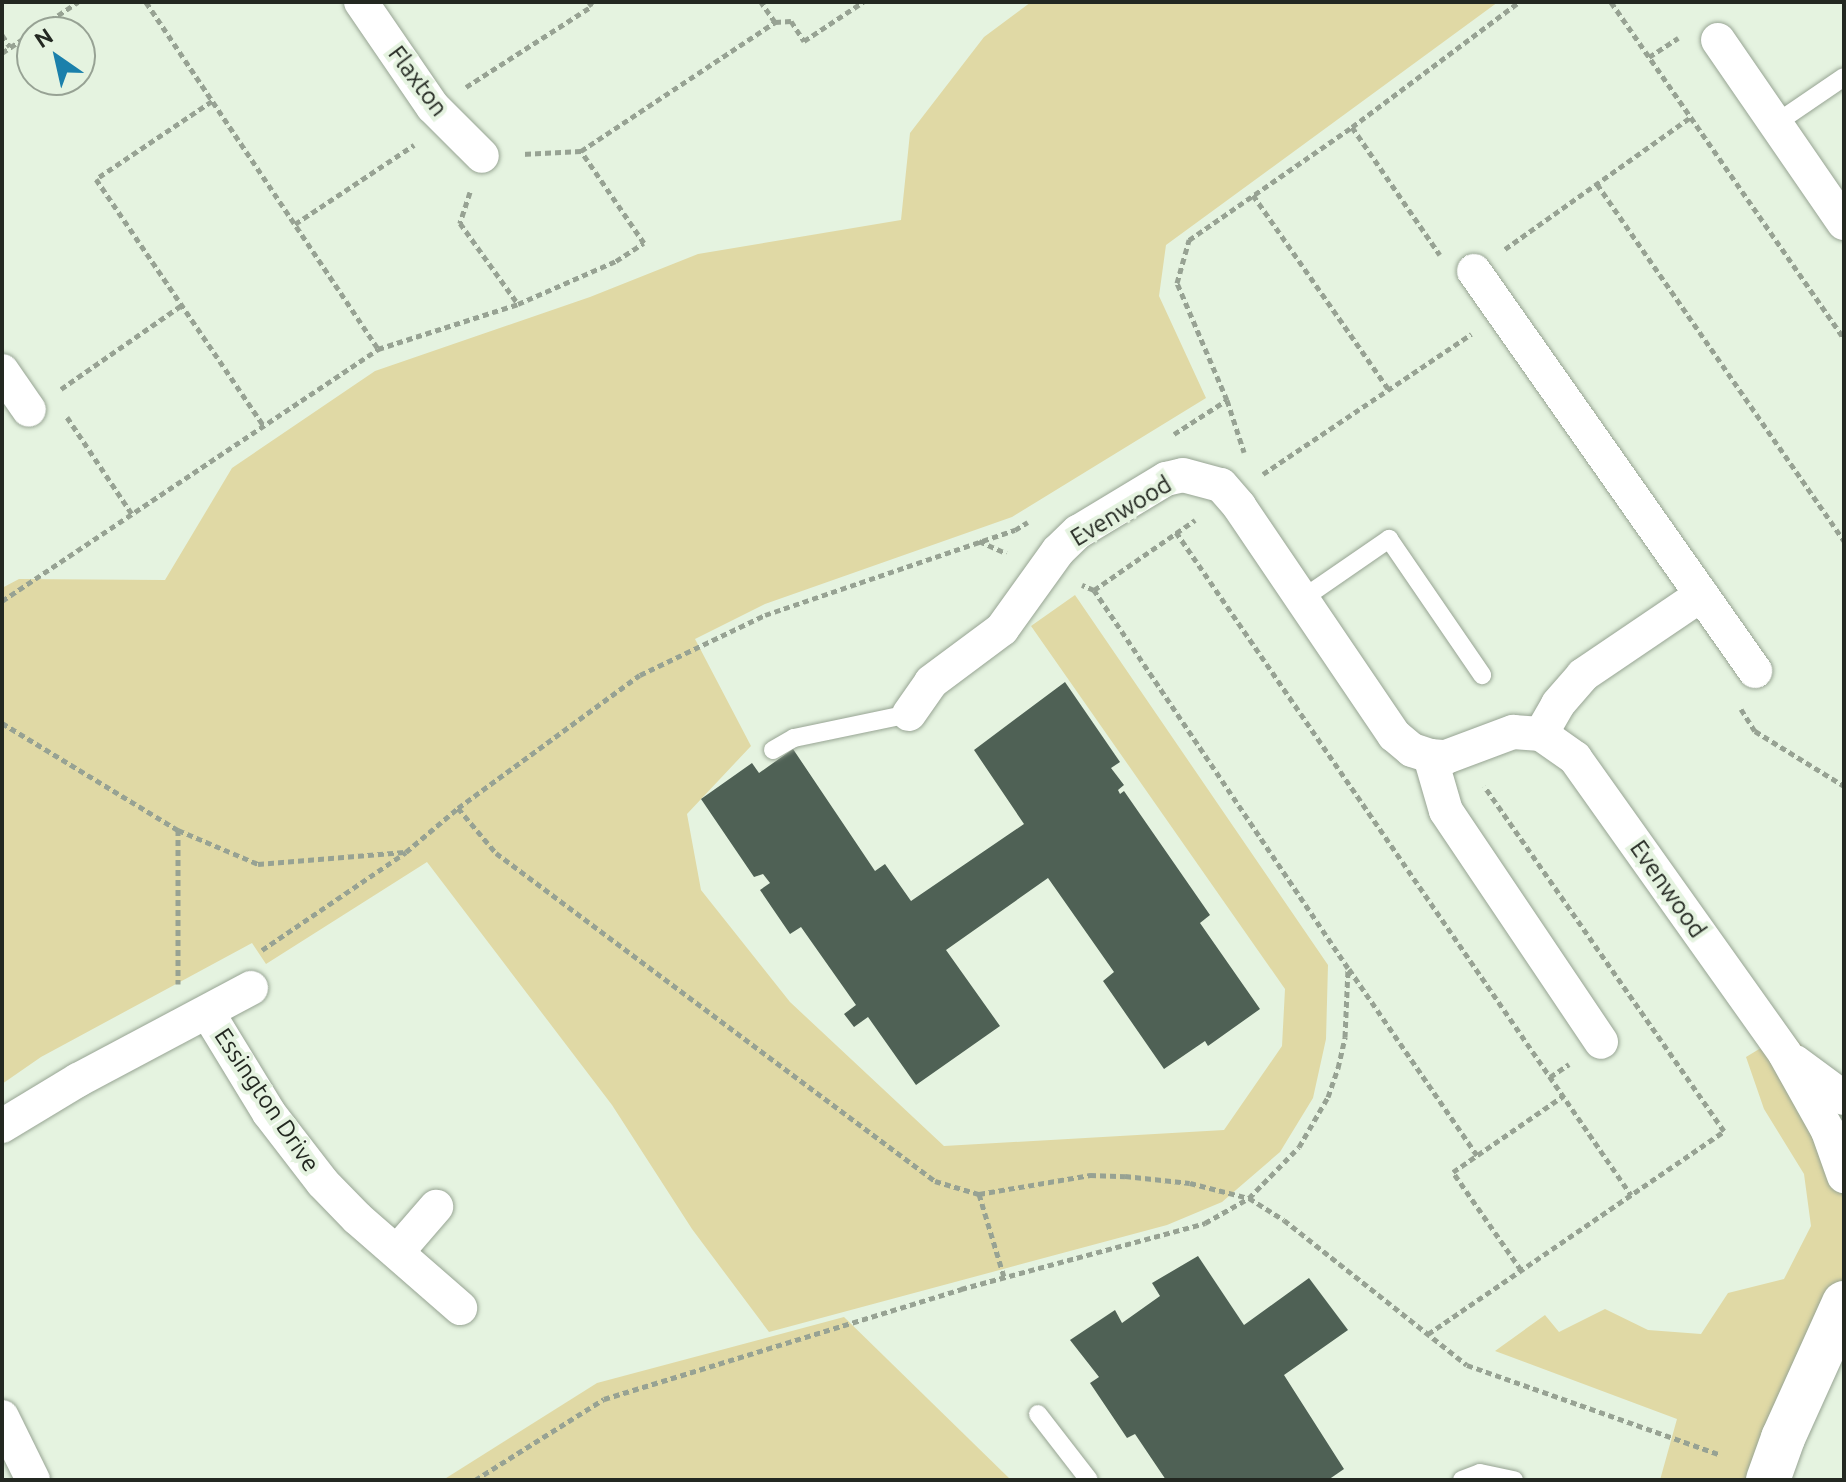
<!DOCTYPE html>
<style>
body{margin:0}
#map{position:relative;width:1846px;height:1482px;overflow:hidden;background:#e5f3e0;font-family:Ubuntu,sans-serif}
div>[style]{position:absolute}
.green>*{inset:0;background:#e0d9a5}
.building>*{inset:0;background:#4f6155}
.path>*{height:5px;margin-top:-2.5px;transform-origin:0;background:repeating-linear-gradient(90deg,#97a293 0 6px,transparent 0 10px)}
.roads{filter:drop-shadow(0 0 2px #97a493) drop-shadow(0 0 2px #97a493)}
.lane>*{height:18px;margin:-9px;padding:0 9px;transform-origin:9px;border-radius:9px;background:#fff}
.street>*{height:34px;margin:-17px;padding:0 17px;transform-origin:17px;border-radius:17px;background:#fff}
.secondary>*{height:44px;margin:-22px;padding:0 22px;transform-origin:22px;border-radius:22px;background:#fff}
span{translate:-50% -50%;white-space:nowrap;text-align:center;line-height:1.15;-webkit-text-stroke:8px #e5f3e0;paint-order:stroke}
.street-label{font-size:24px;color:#232821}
.frame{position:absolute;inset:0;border:4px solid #232821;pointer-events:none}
.north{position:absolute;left:16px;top:16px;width:80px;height:80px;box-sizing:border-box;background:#e5f3e0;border:2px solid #97a294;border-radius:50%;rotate:326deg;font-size:22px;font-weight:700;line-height:32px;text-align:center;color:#232821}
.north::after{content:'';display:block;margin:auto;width:28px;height:36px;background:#1b80ab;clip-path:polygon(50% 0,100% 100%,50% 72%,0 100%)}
</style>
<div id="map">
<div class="green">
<i style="clip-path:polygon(1031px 2px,1498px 2px,1166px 245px,1159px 296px,1206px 398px,1012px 517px,765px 604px,695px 639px,751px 746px,687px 814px,701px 890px,790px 1002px,944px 1146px,1224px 1130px,1282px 1046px,1285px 989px,1031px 626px,1075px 595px,1328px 965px,1326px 1039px,1313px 1098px,1280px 1152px,1222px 1202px,1167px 1225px,769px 1332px,692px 1229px,612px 1105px,427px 862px,266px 964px,252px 943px,41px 1057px,2px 1084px,2px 588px,19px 579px,165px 580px,232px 468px,375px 371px,590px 297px,698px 254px,901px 220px,910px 133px,984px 37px)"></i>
<i style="clip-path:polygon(1789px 1031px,1824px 1071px,1844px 1141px,1844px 1287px,1752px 1480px,1660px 1480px,1677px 1419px,1495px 1351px,1545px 1315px,1559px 1332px,1605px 1309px,1648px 1330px,1701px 1334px,1728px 1293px,1784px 1279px,1811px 1226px,1804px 1174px,1764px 1109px,1746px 1057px)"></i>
<i style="clip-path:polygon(844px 1317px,1011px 1480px,443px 1480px,597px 1383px)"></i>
</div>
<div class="building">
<i style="clip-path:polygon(1065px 682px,1120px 762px,1111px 768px,1124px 785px,1118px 790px,1120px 794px,1124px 791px,1210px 915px,1200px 923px,1260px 1009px,1208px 1046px,1205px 1041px,1164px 1069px,1103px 981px,1114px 972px,1048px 878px,946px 950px,1000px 1026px,916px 1085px,868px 1017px,854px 1027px,844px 1014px,856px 1005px,801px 927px,790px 934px,760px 890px,770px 883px,763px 874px,754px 877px,701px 799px,752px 763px,759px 773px,793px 749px,875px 871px,885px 864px,911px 901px,1024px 824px,974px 750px)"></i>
<i style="clip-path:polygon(1198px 1256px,1244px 1325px,1309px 1278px,1348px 1330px,1284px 1375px,1344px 1469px,1328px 1480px,1166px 1480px,1135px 1434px,1127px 1438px,1090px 1383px,1099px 1377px,1070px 1340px,1115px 1310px,1122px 1323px,1160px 1296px,1152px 1283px)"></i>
</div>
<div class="path">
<i style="left:146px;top:2px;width:417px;rotate:56.2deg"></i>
<i style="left:378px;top:349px;width:147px;rotate:-17.8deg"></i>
<i style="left:518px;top:304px;width:107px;rotate:-23.7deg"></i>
<i style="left:616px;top:261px;width:33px;rotate:-33deg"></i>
<i style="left:644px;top:243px;width:112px;rotate:-124.4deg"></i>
<i style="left:581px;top:151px;width:59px;rotate:177.1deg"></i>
<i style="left:1611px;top:2px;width:409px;rotate:55.3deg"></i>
<i style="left:775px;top:22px;width:16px;rotate:-4deg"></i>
<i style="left:791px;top:21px;width:24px;rotate:57deg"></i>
<i style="left:804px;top:41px;width:71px;rotate:-33.5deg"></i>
<i style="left:33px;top:32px;width:54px;rotate:-33.7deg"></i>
<i style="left:2px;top:35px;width:14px;rotate:56deg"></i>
<i style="left:2px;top:53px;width:36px;rotate:-34deg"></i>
<i style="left:1649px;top:57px;width:35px;rotate:-33deg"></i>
<i style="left:466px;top:87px;width:150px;rotate:-32.7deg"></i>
<i style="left:592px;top:6px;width:5px;rotate:-127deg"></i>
<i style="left:212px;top:101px;width:140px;rotate:146.1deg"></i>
<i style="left:96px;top:179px;width:299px;rotate:55.8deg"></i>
<i style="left:1352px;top:127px;width:155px;rotate:55.5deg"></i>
<i style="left:581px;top:151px;width:233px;rotate:-33.6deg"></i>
<i style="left:775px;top:22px;width:24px;rotate:-125deg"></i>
<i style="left:1597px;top:184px;width:434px;rotate:55.3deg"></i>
<i style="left:470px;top:192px;width:33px;rotate:108deg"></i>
<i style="left:460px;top:223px;width:100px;rotate:54.4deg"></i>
<i style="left:1253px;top:195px;width:238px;rotate:55.1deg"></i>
<i style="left:295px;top:224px;width:143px;rotate:-33.6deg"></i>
<i style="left:1505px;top:249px;width:228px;rotate:-35.4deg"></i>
<i style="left:61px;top:389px;width:147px;rotate:-34.8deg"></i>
<i style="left:1227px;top:400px;width:55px;rotate:71.9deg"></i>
<i style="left:67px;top:417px;width:117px;rotate:56.2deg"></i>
<i style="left:1174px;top:434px;width:63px;rotate:-32.7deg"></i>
<i style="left:1227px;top:400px;width:127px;rotate:-113.1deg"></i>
<i style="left:1177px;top:283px;width:45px;rotate:-74.4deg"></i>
<i style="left:1189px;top:240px;width:198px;rotate:-34.7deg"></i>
<i style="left:1352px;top:127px;width:209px;rotate:-36.8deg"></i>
<i style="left:1263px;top:474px;width:251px;rotate:-33.9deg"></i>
<i style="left:1176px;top:532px;width:804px;rotate:55.54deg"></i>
<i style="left:979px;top:541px;width:30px;rotate:24deg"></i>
<i style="left:1094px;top:590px;width:123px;rotate:-34.7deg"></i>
<i style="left:2px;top:601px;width:453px;rotate:-33.8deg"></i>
<i style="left:1741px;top:709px;width:26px;rotate:58deg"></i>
<i style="left:1755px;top:731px;width:105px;rotate:31.7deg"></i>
<i style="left:2px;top:723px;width:206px;rotate:31.3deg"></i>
<i style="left:178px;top:830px;width:154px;rotate:90deg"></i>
<i style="left:458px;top:808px;width:59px;rotate:49.8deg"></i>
<i style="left:496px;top:853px;width:548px;rotate:36.77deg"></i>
<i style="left:935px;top:1181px;width:46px;rotate:16.5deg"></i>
<i style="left:979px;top:1194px;width:113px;rotate:-9.7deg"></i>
<i style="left:1090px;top:1175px;width:35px;rotate:2deg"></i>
<i style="left:1125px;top:1176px;width:65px;rotate:6.1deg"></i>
<i style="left:1190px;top:1183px;width:61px;rotate:14.3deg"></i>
<i style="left:1249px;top:1198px;width:41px;rotate:32.2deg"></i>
<i style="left:1284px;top:1220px;width:233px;rotate:38.4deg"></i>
<i style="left:1467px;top:1365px;width:267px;rotate:19.5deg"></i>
<i style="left:178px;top:830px;width:87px;rotate:23deg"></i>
<i style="left:258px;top:864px;width:147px;rotate:-4.7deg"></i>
<i style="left:262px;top:950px;width:174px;rotate:-34.2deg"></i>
<i style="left:406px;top:852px;width:68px;rotate:-40.2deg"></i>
<i style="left:458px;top:808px;width:225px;rotate:-36.2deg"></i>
<i style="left:640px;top:675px;width:139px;rotate:-25.6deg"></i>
<i style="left:765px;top:615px;width:264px;rotate:-18.8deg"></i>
<i style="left:1015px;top:530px;width:15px;rotate:-32deg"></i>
<i style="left:1349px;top:969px;width:226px;rotate:55.5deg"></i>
<i style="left:1550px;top:1077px;width:23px;rotate:-34deg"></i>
<i style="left:979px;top:1194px;width:87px;rotate:73.2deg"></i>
<i style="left:1521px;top:1270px;width:119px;rotate:-124.8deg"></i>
<i style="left:1453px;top:1172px;width:134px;rotate:-34.6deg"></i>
<i style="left:1428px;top:1334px;width:359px;rotate:-34.4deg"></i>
<i style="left:1724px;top:1131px;width:420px;rotate:-124.8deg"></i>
<i style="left:475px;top:1480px;width:152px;rotate:-32.1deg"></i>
<i style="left:604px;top:1399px;width:374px;rotate:-17.1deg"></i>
<i style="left:961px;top:1289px;width:253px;rotate:-15.1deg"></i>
<i style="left:1205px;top:1223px;width:51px;rotate:-29.6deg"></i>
<i style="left:1249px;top:1198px;width:71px;rotate:-45.6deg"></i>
<i style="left:1299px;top:1147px;width:58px;rotate:-59.9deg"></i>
<i style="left:1328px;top:1097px;width:31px;rotate:-71deg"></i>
<i style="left:1338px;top:1068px;width:32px;rotate:-77deg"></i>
<i style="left:1345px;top:1037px;width:69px;rotate:-87.5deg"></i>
<i style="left:1348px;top:968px;width:455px;rotate:-123.9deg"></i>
<i style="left:1094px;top:590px;width:13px;rotate:-157deg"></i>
</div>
<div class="roads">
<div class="lane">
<i style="left:1775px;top:124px;width:83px;rotate:-34.3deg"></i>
<i style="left:1302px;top:599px;width:106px;rotate:-34.6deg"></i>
<i style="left:1389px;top:539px;width:165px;rotate:55.6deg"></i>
<i style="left:773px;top:750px;width:24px;rotate:-30deg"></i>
<i style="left:794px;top:738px;width:117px;rotate:-11.8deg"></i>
<i style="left:1038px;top:1414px;width:83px;rotate:52.3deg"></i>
<i style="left:1462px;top:1480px;width:19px;rotate:-21deg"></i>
<i style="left:1480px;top:1473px;width:35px;rotate:12deg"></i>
</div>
<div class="street">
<i style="left:361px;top:2px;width:127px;rotate:55.6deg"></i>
<i style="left:433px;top:107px;width:69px;rotate:45deg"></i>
<i style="left:1718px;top:40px;width:222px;rotate:55.5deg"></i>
<i style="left:1474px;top:271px;width:489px;rotate:54.9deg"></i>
<i style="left:2px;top:371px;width:47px;rotate:55.3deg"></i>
<i style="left:909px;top:714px;width:39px;rotate:-55deg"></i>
<i style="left:931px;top:682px;width:89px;rotate:-36.7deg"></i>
<i style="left:1002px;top:629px;width:96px;rotate:-54.3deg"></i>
<i style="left:1058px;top:551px;width:28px;rotate:-44deg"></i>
<i style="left:1078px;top:532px;width:103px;rotate:-31.1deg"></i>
<i style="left:1166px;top:479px;width:17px;rotate:-13deg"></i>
<i style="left:1183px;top:475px;width:39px;rotate:15deg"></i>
<i style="left:1221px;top:485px;width:28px;rotate:49deg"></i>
<i style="left:1239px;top:506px;width:277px;rotate:55.9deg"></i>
<i style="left:1394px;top:735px;width:23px;rotate:40deg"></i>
<i style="left:1412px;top:750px;width:19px;rotate:18deg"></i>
<i style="left:1430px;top:756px;width:57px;rotate:73.8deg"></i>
<i style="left:1446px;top:811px;width:278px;rotate:56.1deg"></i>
<i style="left:1541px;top:734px;width:42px;rotate:35.2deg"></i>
<i style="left:1575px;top:758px;width:363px;rotate:54.6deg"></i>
<i style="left:1785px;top:1054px;width:88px;rotate:60.8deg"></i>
<i style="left:1828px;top:1131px;width:48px;rotate:70.4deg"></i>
<i style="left:1430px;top:756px;width:16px;rotate:4deg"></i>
<i style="left:1446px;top:757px;width:72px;rotate:-20.5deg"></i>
<i style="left:1513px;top:732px;width:28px;rotate:4deg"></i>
<i style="left:1541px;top:734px;width:34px;rotate:-60deg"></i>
<i style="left:1558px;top:704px;width:38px;rotate:-49deg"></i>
<i style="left:1583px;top:675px;width:143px;rotate:-34.1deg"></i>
<i style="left:208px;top:1013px;width:117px;rotate:58.6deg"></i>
<i style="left:269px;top:1113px;width:88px;rotate:52.4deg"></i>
<i style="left:323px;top:1183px;width:49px;rotate:45.8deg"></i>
<i style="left:357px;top:1218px;width:137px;rotate:41.1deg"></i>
<i style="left:1795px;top:1062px;width:61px;rotate:36.3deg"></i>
<i style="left:2px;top:1126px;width:89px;rotate:-31.2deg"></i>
<i style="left:78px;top:1080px;width:196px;rotate:-28deg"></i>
<i style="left:397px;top:1252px;width:60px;rotate:-49.1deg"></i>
<i style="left:2px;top:1417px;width:70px;rotate:63.8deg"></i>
</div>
<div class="secondary">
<i style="left:1768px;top:1480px;width:45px;rotate:-70.3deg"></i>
<i style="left:1783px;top:1438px;width:148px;rotate:-65.7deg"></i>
</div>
</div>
<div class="street-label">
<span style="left:418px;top:81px;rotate:53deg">Flaxton</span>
<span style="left:1121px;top:511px;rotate:-31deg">Evenwood</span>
<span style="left:1668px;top:889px;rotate:55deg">Evenwood</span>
<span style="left:267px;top:1100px;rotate:56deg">Essington Drive</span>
</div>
<div class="frame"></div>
<div class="north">N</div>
</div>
